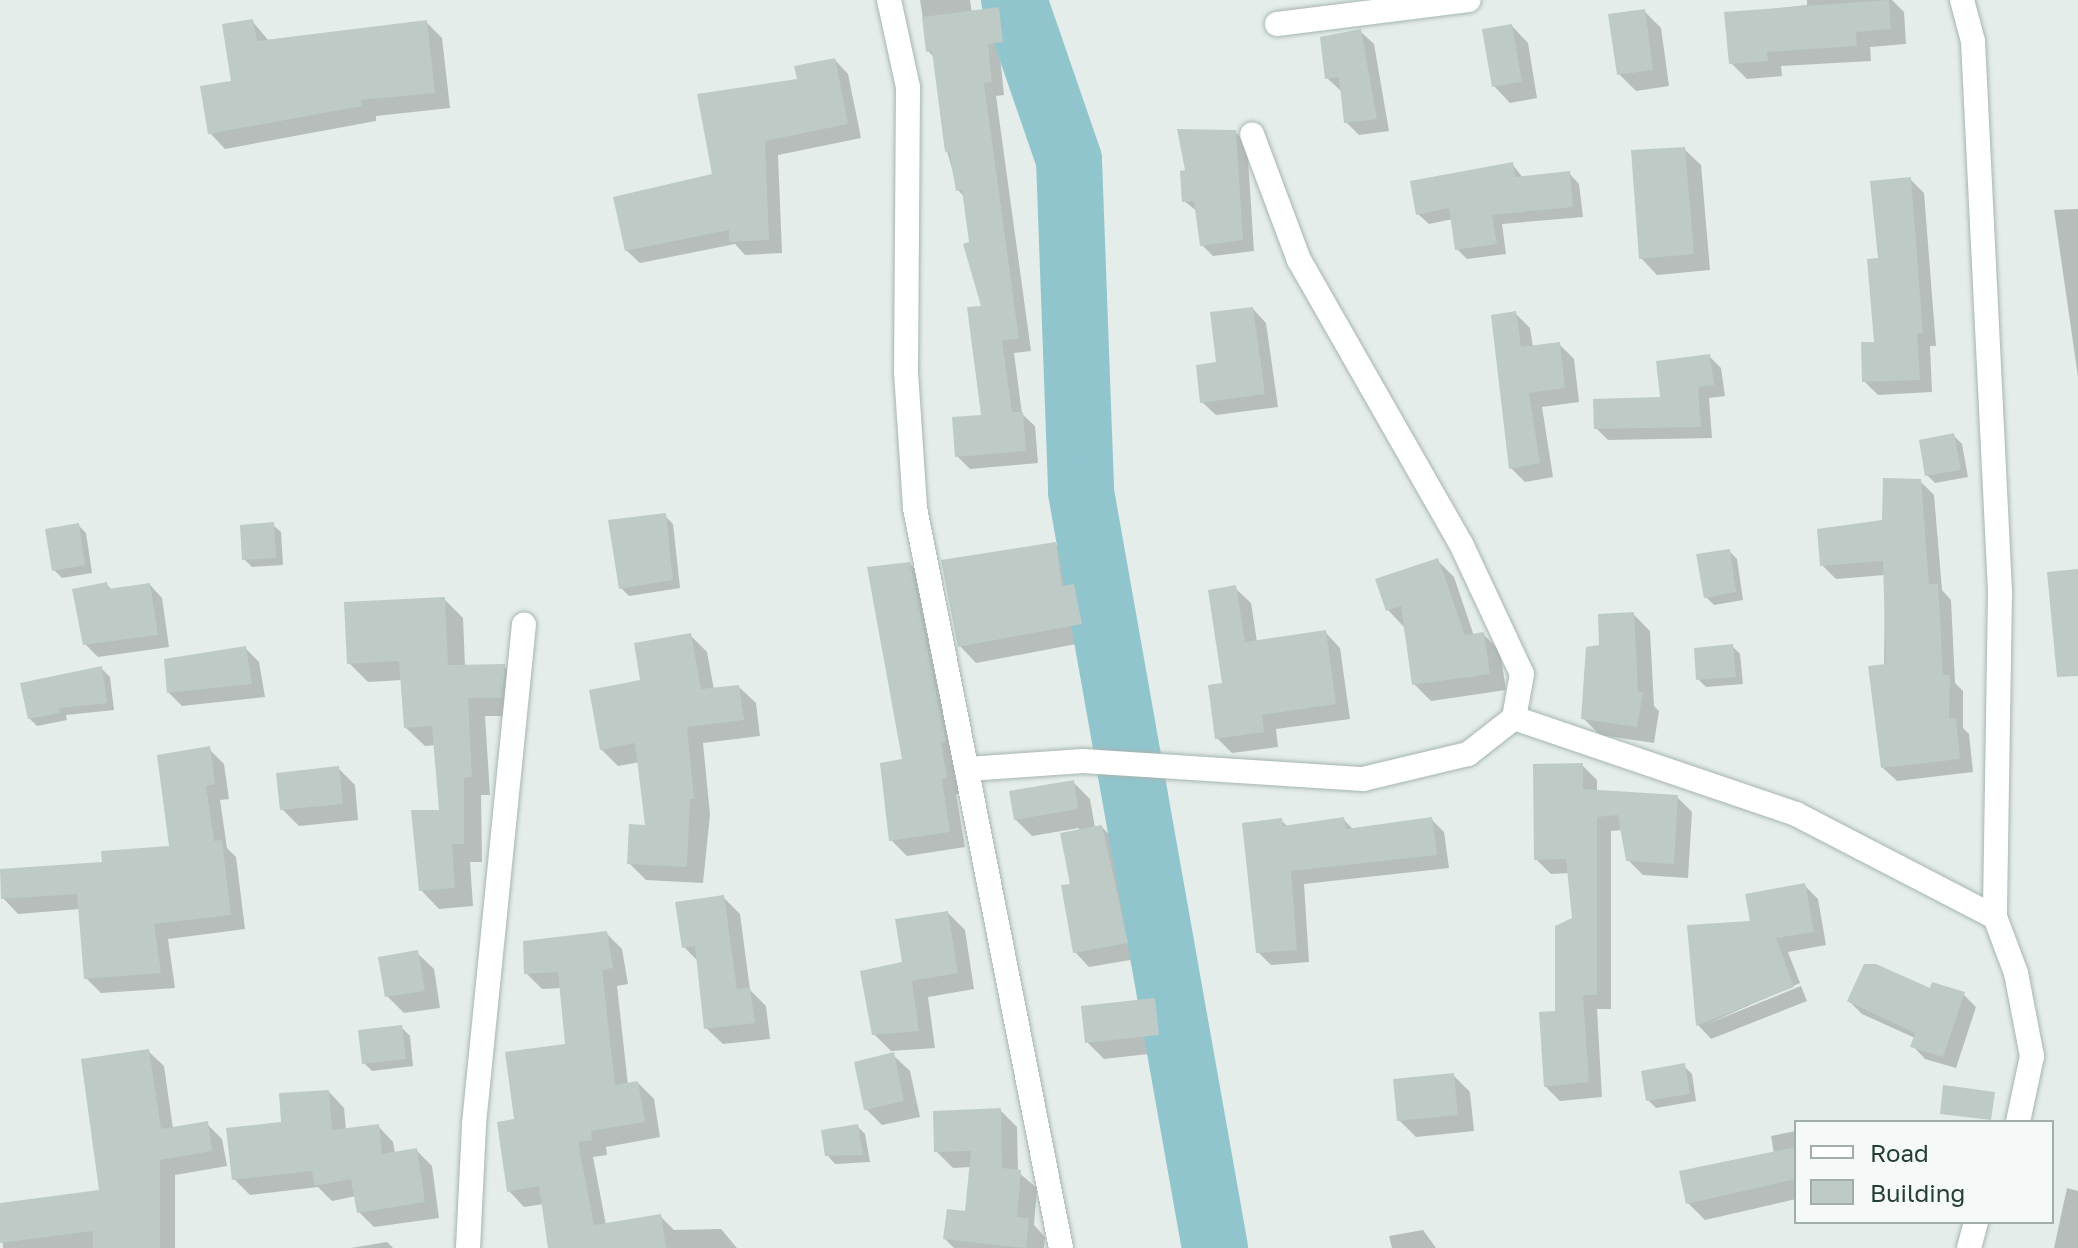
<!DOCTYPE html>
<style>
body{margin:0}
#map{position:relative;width:2078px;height:1248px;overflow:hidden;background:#e4ede9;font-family:"Golos Text",sans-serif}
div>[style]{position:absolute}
.shadow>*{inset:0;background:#0003}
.river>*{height:66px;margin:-33px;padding:0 33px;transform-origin:33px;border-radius:33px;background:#90c5ce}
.building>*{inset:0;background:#bdcac5}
.roads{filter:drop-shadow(0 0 2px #a7b5b0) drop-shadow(0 0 2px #a7b5b0)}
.street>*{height:24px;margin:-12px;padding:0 12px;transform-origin:12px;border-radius:12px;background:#fff}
span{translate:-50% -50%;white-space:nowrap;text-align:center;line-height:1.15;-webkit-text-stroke:6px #f5f9f7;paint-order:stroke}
.legend{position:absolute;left:1794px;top:1120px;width:260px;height:104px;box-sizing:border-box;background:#f5f9f7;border:2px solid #a2aeaa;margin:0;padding:10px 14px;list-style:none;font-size:24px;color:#253e37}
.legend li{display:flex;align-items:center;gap:16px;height:40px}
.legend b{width:40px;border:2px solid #a2aeaa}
</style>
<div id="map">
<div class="shadow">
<i style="clip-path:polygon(920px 0,970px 0,972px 13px,999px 9px,1011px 22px,1015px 54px,1000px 56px,1004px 95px,996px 96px,1031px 351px,1014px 353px,1022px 414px,1035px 426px,1038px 463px,970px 469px,957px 456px,983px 417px,983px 308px,965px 198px,958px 190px,947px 151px,935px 58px,928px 51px)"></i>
<i style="clip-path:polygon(1807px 0,1892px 0,1904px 12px,1906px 44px,1870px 47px,1871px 61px,1781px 66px,1782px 76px,1747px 79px,1731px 63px,1726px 14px,1807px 5px)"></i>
<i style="clip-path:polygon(1644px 11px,1661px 28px,1669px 86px,1636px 91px,1619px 74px)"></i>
<i style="clip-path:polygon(252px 21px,269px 41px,426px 22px,442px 38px,450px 108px,376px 116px,376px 121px,225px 149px,210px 133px,234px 82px)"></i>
<i style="clip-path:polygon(1512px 26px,1528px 43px,1537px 98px,1510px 103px,1494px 86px)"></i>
<i style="clip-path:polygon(1360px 31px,1374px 44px,1389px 131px,1359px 135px,1346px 122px,1341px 91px,1327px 78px)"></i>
<i style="clip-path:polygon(835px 60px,848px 74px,861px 138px,778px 155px,782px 253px,745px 255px,735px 244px,640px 263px,626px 250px,714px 175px,799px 81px)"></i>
<i style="clip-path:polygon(1235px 132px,1247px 143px,1254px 251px,1213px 256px,1202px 245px,1198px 212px,1184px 201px)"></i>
<i style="clip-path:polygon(1684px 149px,1701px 165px,1710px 270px,1657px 275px,1641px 258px)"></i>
<i style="clip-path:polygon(1513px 165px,1523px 178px,1569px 173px,1579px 184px,1583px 217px,1502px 224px,1506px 254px,1467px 259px,1457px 249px,1453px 219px,1429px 224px,1418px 214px)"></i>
<i style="clip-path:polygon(1910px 179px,1924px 193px,1936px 346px,1930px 346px,1932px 392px,1878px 395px,1864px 381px,1876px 344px,1880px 260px)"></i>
<i style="clip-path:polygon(2078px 209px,2078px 377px,2054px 210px)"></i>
<i style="clip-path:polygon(1253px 309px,1266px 323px,1278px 407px,1216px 415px,1202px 402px,1218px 364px)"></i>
<i style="clip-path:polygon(1515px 313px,1530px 328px,1533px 347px,1559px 344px,1574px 359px,1579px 402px,1542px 407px,1553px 477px,1525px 482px,1511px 468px)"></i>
<i style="clip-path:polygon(1709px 356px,1721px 368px,1725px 396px,1709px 398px,1712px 438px,1608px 440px,1596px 428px,1662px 399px)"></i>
<i style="clip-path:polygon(1954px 436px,1962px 444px,1968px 477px,1935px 483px,1927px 475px)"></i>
<i style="clip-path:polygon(1920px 481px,1934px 495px,1942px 590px,1951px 600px,1955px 683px,1963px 691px,1963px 728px,1969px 734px,1973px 772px,1897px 781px,1883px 768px,1885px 575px,1836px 579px,1822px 565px,1884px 522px)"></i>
<i style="clip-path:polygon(665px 516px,673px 524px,680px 588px,629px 596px,621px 588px)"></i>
<i style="clip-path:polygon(78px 525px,86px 533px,92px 573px,62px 578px,54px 570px)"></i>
<i style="clip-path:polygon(273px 525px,281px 532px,283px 565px,252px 567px,244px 559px)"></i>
<i style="clip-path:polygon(1055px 544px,1072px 561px,1076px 588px,1090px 603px,1097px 640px,976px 663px,960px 646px)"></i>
<i style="clip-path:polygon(1729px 551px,1737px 559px,1743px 600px,1714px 605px,1706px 597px)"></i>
<i style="clip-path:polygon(1437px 560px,1454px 577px,1474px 636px,1483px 634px,1500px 651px,1506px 690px,1431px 701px,1414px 684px,1404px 627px,1388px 610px)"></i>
<i style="clip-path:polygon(910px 564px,926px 580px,962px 794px,956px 794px,965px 847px,907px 856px,891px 840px,904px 760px)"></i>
<i style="clip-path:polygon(106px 584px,112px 590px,150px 585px,162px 598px,169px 647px,98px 657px,85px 644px)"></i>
<i style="clip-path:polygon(1235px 588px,1251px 603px,1257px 642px,1325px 632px,1340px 648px,1350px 719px,1276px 729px,1278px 747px,1232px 753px,1217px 738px)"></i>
<i style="clip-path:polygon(444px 599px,463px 618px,465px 667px,504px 666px,523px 685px,520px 716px,485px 716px,490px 795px,481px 795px,482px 862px,470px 862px,473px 906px,439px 909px,421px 890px,441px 812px,436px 745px,425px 746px,406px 728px,402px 680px,368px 682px,349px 663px)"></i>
<i style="clip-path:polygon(1633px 614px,1650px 631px,1654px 706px,1659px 711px,1654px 743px,1600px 735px,1583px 718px,1601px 647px)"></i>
<i style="clip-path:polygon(690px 635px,707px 652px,714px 690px,739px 687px,756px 703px,760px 736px,703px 743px,710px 815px,703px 883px,646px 880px,629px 863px,647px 827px,640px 762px,618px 766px,601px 749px,642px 681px)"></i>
<i style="clip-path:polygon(1732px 646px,1740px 654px,1743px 684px,1706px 687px,1698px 679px)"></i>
<i style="clip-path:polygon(245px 648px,259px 662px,265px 697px,182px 706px,168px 692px)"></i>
<i style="clip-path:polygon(102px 669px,110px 677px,114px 710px,66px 715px,67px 720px,37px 726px,29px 718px)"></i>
<i style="clip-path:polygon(209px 749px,224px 764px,229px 799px,220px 800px,227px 848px,236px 857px,245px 929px,168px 939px,175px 988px,101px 993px,86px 978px,80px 909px,18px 914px,3px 898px,104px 863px,172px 848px)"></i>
<i style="clip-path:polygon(1582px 765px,1597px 780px,1597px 792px,1677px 797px,1692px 812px,1688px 878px,1643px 875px,1628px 860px,1622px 830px,1611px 831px,1611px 1009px,1597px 1009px,1602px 1097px,1560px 1101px,1545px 1086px,1574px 919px,1569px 873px,1551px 874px,1536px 859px)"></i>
<i style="clip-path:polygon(338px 768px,355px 785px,358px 820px,299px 826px,282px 809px)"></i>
<i style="clip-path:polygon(1073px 782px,1090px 799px,1095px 828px,1102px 827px,1116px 842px,1142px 958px,1089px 967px,1075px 952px,1072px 885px,1079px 828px,1032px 836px,1015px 819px)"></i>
<i style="clip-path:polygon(1343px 819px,1354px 830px,1431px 819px,1444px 832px,1449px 868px,1304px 884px,1309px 962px,1271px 965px,1258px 952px,1281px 820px,1288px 827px)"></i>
<i style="clip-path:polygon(1804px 885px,1818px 899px,1826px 945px,1788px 952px,1800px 983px,1707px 1024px,1801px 986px,1807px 1001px,1711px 1039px,1698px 1025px,1752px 923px)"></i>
<i style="clip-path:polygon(723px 897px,740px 914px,750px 990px,766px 1006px,770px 1039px,723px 1044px,706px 1028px,699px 962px,684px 947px)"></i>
<i style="clip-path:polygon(948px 913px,965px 930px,974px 989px,928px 997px,935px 1048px,891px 1051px,874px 1034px,904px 964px)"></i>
<i style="clip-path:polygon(606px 933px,622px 949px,628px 984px,617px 986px,628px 1085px,638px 1083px,654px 1099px,660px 1137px,606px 1147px,607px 1155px,593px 1157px,606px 1225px,660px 1216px,674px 1230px,721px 1229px,737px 1248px,550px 1248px,544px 1204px,524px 1207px,509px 1191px,516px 1121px,568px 1045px,561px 988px,542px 989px,526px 973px)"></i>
<i style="clip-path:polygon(417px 953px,434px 969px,440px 1008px,404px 1013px,387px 996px)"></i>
<i style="clip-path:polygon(1931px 990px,1963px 994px,1976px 1007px,1956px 1068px,1925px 1059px,1913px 1046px,1915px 1038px,1862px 1014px,1849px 1001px)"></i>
<i style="clip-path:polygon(1155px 1000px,1171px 1017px,1175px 1051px,1104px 1059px,1087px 1042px)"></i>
<i style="clip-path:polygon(402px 1028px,410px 1036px,413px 1066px,372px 1071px,364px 1063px)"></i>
<i style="clip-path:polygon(148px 1051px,164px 1066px,173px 1129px,207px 1124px,222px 1139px,227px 1166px,175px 1175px,175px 1248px,3px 1248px,0 1205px,101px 1192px)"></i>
<i style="clip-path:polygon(893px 1055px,910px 1071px,920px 1117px,882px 1125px,866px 1109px)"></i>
<i style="clip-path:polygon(1684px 1066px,1692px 1074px,1696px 1101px,1656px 1108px,1648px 1100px)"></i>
<i style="clip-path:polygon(1453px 1075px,1470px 1092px,1474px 1131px,1416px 1137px,1399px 1120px)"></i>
<i style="clip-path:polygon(329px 1092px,344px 1108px,346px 1130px,378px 1126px,393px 1142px,395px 1154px,416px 1150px,432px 1166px,439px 1218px,374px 1227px,359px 1212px,356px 1196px,332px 1201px,318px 1187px,250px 1195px,234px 1179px,283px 1124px)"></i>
<i style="clip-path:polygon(1000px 1110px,1017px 1127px,1018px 1172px,1037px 1188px,1034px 1225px,1045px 1237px,1044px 1248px,954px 1248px,945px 1239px,967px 1213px,971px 1167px,953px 1168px,936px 1151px)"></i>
<i style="clip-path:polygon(857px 1126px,865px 1134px,870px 1162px,835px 1164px,827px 1155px)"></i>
<i style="clip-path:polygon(1796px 1131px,1796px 1199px,1705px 1220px,1688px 1203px,1774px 1154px,1771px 1136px)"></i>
<i style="clip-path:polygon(2067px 1188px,2078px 1191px,2078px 1248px,2054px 1248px)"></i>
<i style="clip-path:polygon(1423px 1230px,1436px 1248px,1392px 1248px,1389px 1236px)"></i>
<i style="clip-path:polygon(387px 1242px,393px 1248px,351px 1248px)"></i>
</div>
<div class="river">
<i style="left:1014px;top:0;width:169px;rotate:71deg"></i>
<i style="left:1069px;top:160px;width:332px;rotate:87.9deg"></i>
<i style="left:1081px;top:492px;width:768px;rotate:79.95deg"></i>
</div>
<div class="building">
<i style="clip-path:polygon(1889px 0,1891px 29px,1856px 32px,1857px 46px,1767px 52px,1768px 61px,1729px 64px,1724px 12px)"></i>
<i style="clip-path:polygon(999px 7px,1003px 42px,988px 44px,992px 82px,984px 83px,1019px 339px,1002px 340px,1012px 412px,1023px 412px,1026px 451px,955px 457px,952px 417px,981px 415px,967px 307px,981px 306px,963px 244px,969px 242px,962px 190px,956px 191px,949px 151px,945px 152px,932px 51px,926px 52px,922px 17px)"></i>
<i style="clip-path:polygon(1645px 9px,1653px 70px,1617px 75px,1608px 14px)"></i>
<i style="clip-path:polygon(253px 19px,257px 41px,427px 20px,435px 93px,361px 100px,362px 106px,208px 134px,200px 86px,231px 81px,222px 24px)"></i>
<i style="clip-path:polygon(1512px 24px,1522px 82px,1492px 87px,1482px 29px)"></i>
<i style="clip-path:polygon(1361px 29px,1377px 119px,1344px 123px,1339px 77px,1325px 79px,1320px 37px)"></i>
<i style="clip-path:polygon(835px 58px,848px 124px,765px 141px,769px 240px,729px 242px,729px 230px,625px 251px,613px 197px,712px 174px,697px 94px,797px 79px,794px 66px)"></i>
<i style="clip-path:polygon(1177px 129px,1236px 130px,1243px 240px,1200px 246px,1194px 201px,1182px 202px,1180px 171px,1185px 170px)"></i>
<i style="clip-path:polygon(1685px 147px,1694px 254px,1639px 259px,1631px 150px)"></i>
<i style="clip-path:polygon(1513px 162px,1515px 177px,1570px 171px,1573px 207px,1492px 215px,1497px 244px,1455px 250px,1449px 208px,1416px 215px,1410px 181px)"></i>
<i style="clip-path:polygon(1911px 177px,1923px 333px,1917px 334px,1920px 380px,1862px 382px,1861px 342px,1874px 342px,1867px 259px,1878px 258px,1870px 181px)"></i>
<i style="clip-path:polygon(1253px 307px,1265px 394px,1200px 403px,1196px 365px,1216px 362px,1210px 312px)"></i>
<i style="clip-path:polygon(1516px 311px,1521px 347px,1560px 342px,1565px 388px,1529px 393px,1540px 463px,1509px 469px,1491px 315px)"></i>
<i style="clip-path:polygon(1710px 354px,1714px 385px,1698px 387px,1701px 427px,1594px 429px,1593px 399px,1660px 397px,1656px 361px)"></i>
<i style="clip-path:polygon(1954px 433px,1961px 470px,1925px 476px,1919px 440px)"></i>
<i style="clip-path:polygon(1883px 478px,1921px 479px,1929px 584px,1938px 584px,1943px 675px,1950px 675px,1949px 719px,1956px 718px,1960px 759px,1881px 768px,1868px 666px,1886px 664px,1883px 561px,1820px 566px,1817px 529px,1882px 520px)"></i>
<i style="clip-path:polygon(666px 513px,673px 580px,619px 589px,608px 520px)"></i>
<i style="clip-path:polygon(274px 522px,276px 558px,242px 560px,240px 525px)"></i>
<i style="clip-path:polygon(79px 523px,85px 565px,52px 571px,45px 529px)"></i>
<i style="clip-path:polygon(1056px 542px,1062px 586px,1074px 584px,1082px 624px,958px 647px,941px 560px)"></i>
<i style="clip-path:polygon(1730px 549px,1736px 592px,1704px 598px,1696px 554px)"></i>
<i style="clip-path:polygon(1438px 558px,1465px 635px,1484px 632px,1490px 674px,1412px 685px,1401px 606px,1386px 611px,1375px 579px)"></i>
<i style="clip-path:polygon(910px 562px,946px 742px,941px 743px,947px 778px,942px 779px,950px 832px,889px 841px,880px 763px,902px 759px,867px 567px)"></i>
<i style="clip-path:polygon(2078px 569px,2078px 676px,2057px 677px,2047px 572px)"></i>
<i style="clip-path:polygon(107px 582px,108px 589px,150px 583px,158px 635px,83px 645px,72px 589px)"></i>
<i style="clip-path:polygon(1236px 585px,1245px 642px,1326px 630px,1336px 704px,1262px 715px,1264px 732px,1215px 739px,1208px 685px,1222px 683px,1208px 590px)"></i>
<i style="clip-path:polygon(445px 597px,448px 665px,505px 664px,502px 698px,468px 698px,472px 777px,464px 778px,464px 844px,452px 844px,455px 888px,419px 891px,411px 810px,439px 810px,432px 726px,404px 728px,399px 661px,347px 664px,344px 602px)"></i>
<i style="clip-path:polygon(1634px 612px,1638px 692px,1643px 692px,1637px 727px,1581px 719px,1586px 647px,1599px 645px,1598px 614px)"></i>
<i style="clip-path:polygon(691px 633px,701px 689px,739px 685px,744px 720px,687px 727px,694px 799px,690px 799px,687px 867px,627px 864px,629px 824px,645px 825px,635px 743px,600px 750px,589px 690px,640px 680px,634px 643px)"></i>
<i style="clip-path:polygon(1733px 644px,1736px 677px,1696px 680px,1694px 648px)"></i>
<i style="clip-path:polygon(246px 646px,252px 684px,167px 693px,164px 659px)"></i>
<i style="clip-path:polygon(102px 666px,107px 703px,59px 708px,60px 713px,28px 719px,20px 683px)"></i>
<i style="clip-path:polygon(210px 746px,215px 784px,206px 786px,214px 841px,222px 840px,231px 915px,154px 924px,161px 973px,84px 979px,77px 894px,1px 899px,0 869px,102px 862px,101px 851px,169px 846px,157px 755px)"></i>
<i style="clip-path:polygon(1583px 763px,1583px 789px,1678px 795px,1674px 864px,1626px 861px,1618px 815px,1597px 817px,1597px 995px,1583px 995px,1589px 1082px,1544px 1087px,1539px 1012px,1555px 1011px,1555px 926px,1572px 918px,1566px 859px,1534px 860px,1533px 764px)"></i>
<i style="clip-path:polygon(339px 766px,343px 804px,280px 810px,276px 773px)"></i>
<i style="clip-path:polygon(1074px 780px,1078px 809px,1014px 820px,1009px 791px)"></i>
<i style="clip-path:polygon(1344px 817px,1346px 829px,1432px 817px,1437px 855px,1291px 871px,1297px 950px,1256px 953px,1242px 823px,1282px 818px,1283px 826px)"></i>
<i style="clip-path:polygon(1102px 825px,1128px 943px,1073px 953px,1061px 885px,1070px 884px,1060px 833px)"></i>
<i style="clip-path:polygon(1805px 883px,1814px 932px,1776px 938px,1794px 987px,1696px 1026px,1687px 925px,1750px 921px,1745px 894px)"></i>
<i style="clip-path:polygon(724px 895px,737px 989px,750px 987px,755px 1023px,704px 1029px,695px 946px,682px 948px,675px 902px)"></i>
<i style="clip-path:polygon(948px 911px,958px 973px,912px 981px,919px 1031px,872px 1035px,860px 971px,902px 962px,895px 919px)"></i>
<i style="clip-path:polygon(607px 931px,613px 968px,602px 970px,615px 1085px,638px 1081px,645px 1122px,591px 1131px,592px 1140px,578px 1142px,594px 1225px,661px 1214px,666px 1248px,548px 1248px,539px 1186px,507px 1192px,497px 1122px,514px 1119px,505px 1052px,565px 1044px,558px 972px,524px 974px,523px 941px)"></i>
<i style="clip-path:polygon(418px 950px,425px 991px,385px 997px,378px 957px)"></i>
<i style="clip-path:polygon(1864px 964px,1876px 964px,1930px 988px,1932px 982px,1965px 992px,1943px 1057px,1910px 1047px,1915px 1033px,1847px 1001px)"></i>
<i style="clip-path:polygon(1155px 998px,1159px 1035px,1085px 1043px,1081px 1006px)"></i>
<i style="clip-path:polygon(402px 1025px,406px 1059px,362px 1064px,358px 1030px)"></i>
<i style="clip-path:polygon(149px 1049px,161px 1129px,208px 1121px,212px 1151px,160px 1160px,160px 1248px,93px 1248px,93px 1231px,0 1243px,0 1203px,99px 1190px,81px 1059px)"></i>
<i style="clip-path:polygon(894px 1052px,904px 1101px,864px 1110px,854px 1062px)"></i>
<i style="clip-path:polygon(1685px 1063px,1690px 1094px,1646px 1101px,1641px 1071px)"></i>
<i style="clip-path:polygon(1454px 1073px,1458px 1115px,1397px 1121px,1393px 1079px)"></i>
<i style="clip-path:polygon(1943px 1085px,1995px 1092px,1991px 1120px,1940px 1114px)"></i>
<i style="clip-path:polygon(329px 1090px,332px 1130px,379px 1124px,382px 1154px,417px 1148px,425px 1202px,357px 1213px,351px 1179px,314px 1186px,312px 1171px,232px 1180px,226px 1128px,281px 1122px,279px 1093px)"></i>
<i style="clip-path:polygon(1001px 1108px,1002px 1168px,1021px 1170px,1017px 1217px,1029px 1218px,1026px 1248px,943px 1239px,947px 1209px,965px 1211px,971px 1151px,934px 1152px,933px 1111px)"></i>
<i style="clip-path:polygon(858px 1124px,863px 1155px,825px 1156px,821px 1130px)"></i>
<i style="clip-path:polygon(1796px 1147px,1796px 1179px,1686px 1204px,1679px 1171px)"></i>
</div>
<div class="roads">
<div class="street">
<i style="left:889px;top:0;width:89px;rotate:77.7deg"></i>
<i style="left:908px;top:87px;width:285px;rotate:90.4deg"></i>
<i style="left:906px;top:372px;width:136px;rotate:86.2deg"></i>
<i style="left:915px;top:508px;width:754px;rotate:78.84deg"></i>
<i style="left:1962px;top:0;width:42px;rotate:75deg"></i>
<i style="left:1973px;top:41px;width:552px;rotate:87.19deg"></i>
<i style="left:2000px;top:592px;width:325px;rotate:90.9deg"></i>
<i style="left:1995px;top:917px;width:60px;rotate:69.4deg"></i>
<i style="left:2016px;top:973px;width:85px;rotate:79.1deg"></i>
<i style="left:2032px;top:1056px;width:67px;rotate:102deg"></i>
<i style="left:1277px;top:24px;width:193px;rotate:-7.1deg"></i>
<i style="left:1514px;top:718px;width:298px;rotate:18.8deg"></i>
<i style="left:1796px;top:814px;width:224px;rotate:27.4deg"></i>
<i style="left:968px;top:769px;width:115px;rotate:-4deg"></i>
<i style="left:1083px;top:761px;width:281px;rotate:3.7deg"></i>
<i style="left:1363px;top:779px;width:108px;rotate:-13.4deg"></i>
<i style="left:1468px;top:754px;width:58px;rotate:-38deg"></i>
<i style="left:1514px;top:718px;width:45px;rotate:-79.7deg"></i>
<i style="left:1522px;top:674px;width:144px;rotate:-115.1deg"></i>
<i style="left:1461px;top:544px;width:327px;rotate:-119.7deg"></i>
<i style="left:1299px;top:260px;width:134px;rotate:-110.5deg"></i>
<i style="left:468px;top:1248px;width:124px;rotate:-87.2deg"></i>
<i style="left:474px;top:1124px;width:502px;rotate:-84.29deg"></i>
<i style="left:1969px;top:1248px;width:27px;rotate:-75deg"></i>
</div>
</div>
<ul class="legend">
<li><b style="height:10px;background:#fff"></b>Road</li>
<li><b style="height:22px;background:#bdcac5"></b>Building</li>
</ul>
</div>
